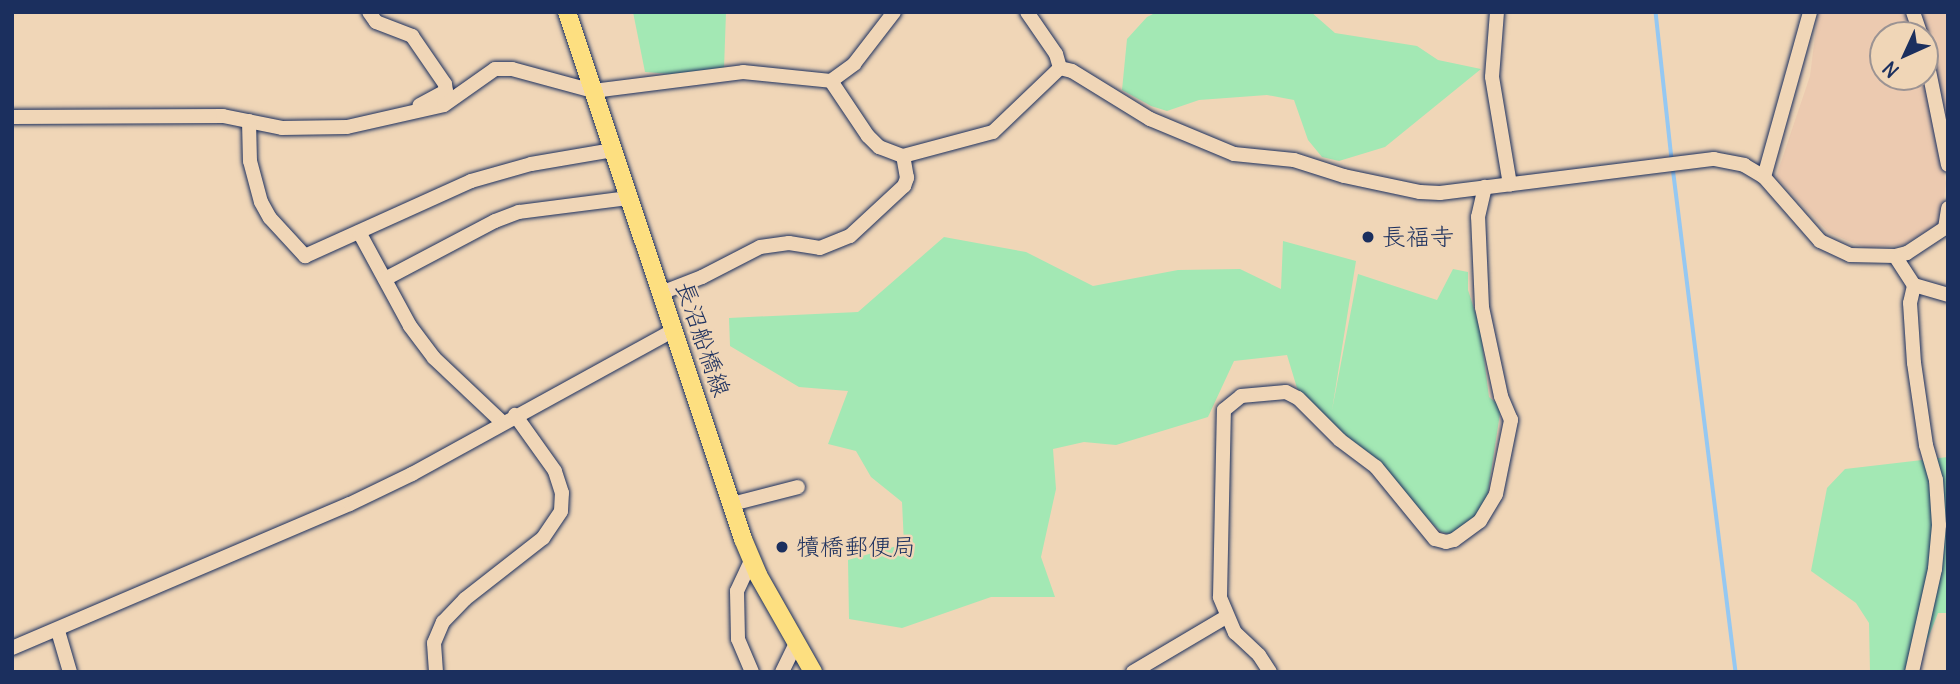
<!DOCTYPE html>
<meta charset="utf-8">
<style>
body{margin:0}
#map{position:relative;width:1960px;height:684px;overflow:hidden;background:#f0d6b7;font-family:Delius,"Klee One",sans-serif}
div>[style]{position:absolute}
.built>*{inset:0;background:#eccab0}
.green>*{inset:0;background:#a3e8b4}
.stream>*{height:3.5px;margin:-1.75px;padding:0 1.75px;transform-origin:1.75px;border-radius:1.75px;background:#95c8f2}
.roads{filter:drop-shadow(0 0 2px #1b2f5e) drop-shadow(0 0 2px #1b2f5e)}
.minor>*{height:14px;margin:-7px;padding:0 7px;transform-origin:7px;border-radius:7px;background:#f0d6b7}
.major>*{height:18px;margin:-9px;padding:0 9px;transform-origin:9px;border-radius:9px;background:#fddf80}
.dots>*{width:19px;height:19px;translate:-50% -50%;box-sizing:border-box;border:4px solid #f0d6b7;border-radius:50%}
span{translate:-50% -50%;white-space:nowrap;text-align:center;line-height:1.15;-webkit-text-stroke:5px #f0d6b7;paint-order:stroke}
.poi-label{font-size:24px;color:#1b2f5e}
.left{translate:0 -50%;text-align:left}
.street-label{font-size:24px;color:#1b2f5e}
.frame{position:absolute;inset:0;border:14px solid #1b2f5e;pointer-events:none}
.north{position:absolute;left:1869px;top:21px;width:70px;height:70px;box-sizing:border-box;background:#f0d6b7;border:2px solid #9b9393;border-radius:50%;rotate:225deg;font-size:19px;font-weight:700;line-height:28px;text-align:center;color:#1b2f5e}
.north::after{content:'';display:block;margin:auto;width:24px;height:32px;background:#1b2f5e;clip-path:polygon(50% 0,100% 100%,50% 72%,0 100%)}
</style>
<div id="map">
<div class="built">
<i style="clip-path:polygon(1818px 12px,1907px 12px,1917px 35px,1883px 35px,1883px 77px,1925px 76px,1946px 183px,1941px 222px,1904px 245px,1866px 248px,1829px 233px,1776px 177px,1810px 76px)"></i>
<i style="clip-path:polygon(1913px 12px,1948px 12px,1948px 139px,1925px 55px,1925px 35px)"></i>
</div>
<div class="green">
<i style="clip-path:polygon(633px 12px,726px 12px,724px 69px,671px 74px,645px 72px)"></i>
<i style="clip-path:polygon(1157px 12px,1311px 12px,1335px 33px,1417px 46px,1438px 60px,1481px 69px,1385px 147px,1339px 161px,1322px 157px,1308px 140px,1294px 100px,1267px 95px,1199px 100px,1167px 111px,1151px 106px,1122px 90px,1127px 39px,1147px 17px)"></i>
<i style="clip-path:polygon(944px 237px,1026px 252px,1093px 286px,1178px 270px,1240px 269px,1281px 289px,1283px 241px,1356px 261px,1332px 410px,1358px 274px,1437px 300px,1453px 269px,1468px 272px,1468px 290px,1480px 327px,1489px 397px,1501px 407px,1487px 498px,1473px 521px,1451px 534px,1441px 532px,1297px 388px,1287px 355px,1234px 361px,1208px 417px,1116px 445px,1084px 442px,1053px 449px,1056px 489px,1041px 557px,1055px 597px,991px 597px,902px 628px,849px 619px,848px 560px,904px 544px,902px 502px,871px 477px,856px 451px,828px 444px,848px 391px,799px 387px,730px 346px,729px 318px,858px 312px)"></i>
<i style="clip-path:polygon(1948px 457px,1948px 613px,1938px 613px,1915px 672px,1870px 672px,1869px 623px,1856px 603px,1811px 571px,1827px 488px,1845px 469px)"></i>
</div>
<div class="stream">
<i style="left:1656px;top:12px;width:149px;rotate:83.8deg"></i>
<i style="left:1673px;top:167px;width:509px;rotate:82.89deg"></i>
</div>
<div class="roads">
<div class="minor">
<i style="left:369px;top:12px;width:12px;rotate:55deg"></i>
<i style="left:376px;top:22px;width:39px;rotate:21deg"></i>
<i style="left:412px;top:36px;width:58px;rotate:55.5deg"></i>
<i style="left:445px;top:84px;width:7px;rotate:82deg"></i>
<i style="left:446px;top:91px;width:30px;rotate:152deg"></i>
<i style="left:1027px;top:12px;width:51px;rotate:55.4deg"></i>
<i style="left:1056px;top:54px;width:15px;rotate:74deg"></i>
<i style="left:1497px;top:12px;width:65px;rotate:94.4deg"></i>
<i style="left:1492px;top:77px;width:109px;rotate:80.5deg"></i>
<i style="left:1913px;top:12px;width:24px;rotate:71deg"></i>
<i style="left:1925px;top:51px;width:116px;rotate:78.6deg"></i>
<i style="left:831px;top:81px;width:29px;rotate:-36deg"></i>
<i style="left:854px;top:64px;width:66px;rotate:-52.4deg"></i>
<i style="left:12px;top:117px;width:211px;rotate:-0.3deg"></i>
<i style="left:223px;top:116px;width:60px;rotate:11.5deg"></i>
<i style="left:282px;top:128px;width:65px;rotate:-0.9deg"></i>
<i style="left:347px;top:127px;width:99px;rotate:-12.8deg"></i>
<i style="left:444px;top:105px;width:62px;rotate:-35.2deg"></i>
<i style="left:495px;top:69px;width:17px"></i>
<i style="left:512px;top:69px;width:84px;rotate:15.2deg"></i>
<i style="left:593px;top:91px;width:151px;rotate:-7.2deg"></i>
<i style="left:743px;top:72px;width:88px;rotate:5.8deg"></i>
<i style="left:831px;top:81px;width:66px;rotate:56.1deg"></i>
<i style="left:868px;top:136px;width:16px;rotate:45deg"></i>
<i style="left:879px;top:147px;width:26px;rotate:21deg"></i>
<i style="left:903px;top:156px;width:93px;rotate:-14.9deg"></i>
<i style="left:993px;top:132px;width:93px;rotate:-43.7deg"></i>
<i style="left:1060px;top:68px;width:12px;rotate:14deg"></i>
<i style="left:1072px;top:71px;width:92px;rotate:31.6deg"></i>
<i style="left:1150px;top:119px;width:91px;rotate:22.6deg"></i>
<i style="left:1234px;top:154px;width:60px;rotate:5.7deg"></i>
<i style="left:1294px;top:160px;width:52px;rotate:17.7deg"></i>
<i style="left:1344px;top:176px;width:78px;rotate:11.9deg"></i>
<i style="left:1420px;top:192px;width:20px;rotate:3deg"></i>
<i style="left:1440px;top:193px;width:276px;rotate:-7.1deg"></i>
<i style="left:1714px;top:159px;width:31px;rotate:11deg"></i>
<i style="left:1744px;top:165px;width:23px;rotate:31deg"></i>
<i style="left:1764px;top:177px;width:85px;rotate:48.8deg"></i>
<i style="left:1820px;top:241px;width:33px;rotate:25deg"></i>
<i style="left:1850px;top:255px;width:45px;rotate:1.3deg"></i>
<i style="left:1895px;top:256px;width:12px;rotate:-14deg"></i>
<i style="left:1907px;top:253px;width:49px;rotate:-33.4deg"></i>
<i style="left:249px;top:121px;width:40px;rotate:88.6deg"></i>
<i style="left:250px;top:161px;width:42px;rotate:75deg"></i>
<i style="left:261px;top:202px;width:18px;rotate:61deg"></i>
<i style="left:270px;top:218px;width:52px;rotate:47.4deg"></i>
<i style="left:305px;top:256px;width:182px;rotate:-24.3deg"></i>
<i style="left:471px;top:181px;width:62px;rotate:-15.8deg"></i>
<i style="left:531px;top:164px;width:83px;rotate:-9.7deg"></i>
<i style="left:1764px;top:177px;width:171px;rotate:-74.4deg"></i>
<i style="left:1945px;top:228px;width:20px;rotate:-81deg"></i>
<i style="left:359px;top:232px;width:107px;rotate:61.5deg"></i>
<i style="left:410px;top:326px;width:40px;rotate:53deg"></i>
<i style="left:434px;top:358px;width:93px;rotate:43.3deg"></i>
<i style="left:1895px;top:256px;width:35px;rotate:57deg"></i>
<i style="left:1914px;top:285px;width:35px;rotate:16deg"></i>
<i style="left:385px;top:279px;width:124px;rotate:-27.8deg"></i>
<i style="left:495px;top:221px;width:26px;rotate:-21deg"></i>
<i style="left:519px;top:212px;width:111px;rotate:-7.3deg"></i>
<i style="left:661px;top:293px;width:44px;rotate:-21.3deg"></i>
<i style="left:702px;top:277px;width:65px;rotate:-27.3deg"></i>
<i style="left:760px;top:247px;width:29px;rotate:-8deg"></i>
<i style="left:789px;top:243px;width:31px;rotate:9deg"></i>
<i style="left:820px;top:248px;width:32px;rotate:-22deg"></i>
<i style="left:850px;top:236px;width:74px;rotate:-42.8deg"></i>
<i style="left:904px;top:186px;width:9px;rotate:-69deg"></i>
<i style="left:907px;top:178px;width:22px;rotate:-100deg"></i>
<i style="left:732px;top:504px;width:68px;rotate:-14.4deg"></i>
<i style="left:58px;top:631px;width:43px;rotate:73.7deg"></i>
<i style="left:12px;top:648px;width:367px;rotate:-23.1deg"></i>
<i style="left:350px;top:504px;width:69px;rotate:-25.8deg"></i>
<i style="left:412px;top:474px;width:299px;rotate:-28.8deg"></i>
<i style="left:436px;top:672px;width:29px;rotate:-94deg"></i>
<i style="left:434px;top:643px;width:23px;rotate:-67deg"></i>
<i style="left:443px;top:622px;width:32px;rotate:-46deg"></i>
<i style="left:465px;top:599px;width:99px;rotate:-38deg"></i>
<i style="left:543px;top:538px;width:32px;rotate:-56deg"></i>
<i style="left:561px;top:511px;width:18px;rotate:-87deg"></i>
<i style="left:562px;top:493px;width:23px;rotate:-108deg"></i>
<i style="left:555px;top:471px;width:69px;rotate:-125.5deg"></i>
<i style="left:752px;top:672px;width:36px;rotate:-113deg"></i>
<i style="left:738px;top:639px;width:48px;rotate:-91.2deg"></i>
<i style="left:737px;top:591px;width:35px;rotate:-65deg"></i>
<i style="left:782px;top:672px;width:32px;rotate:-64deg"></i>
<i style="left:1133px;top:672px;width:108px;rotate:-30.6deg"></i>
<i style="left:1270px;top:672px;width:20px;rotate:-123deg"></i>
<i style="left:1259px;top:655px;width:33px;rotate:-137deg"></i>
<i style="left:1235px;top:633px;width:39px;rotate:-113deg"></i>
<i style="left:1220px;top:597px;width:187px;rotate:-88.8deg"></i>
<i style="left:1224px;top:410px;width:22px;rotate:-39deg"></i>
<i style="left:1241px;top:396px;width:45px;rotate:-5.1deg"></i>
<i style="left:1286px;top:392px;width:13px;rotate:27deg"></i>
<i style="left:1298px;top:398px;width:59px;rotate:45deg"></i>
<i style="left:1340px;top:440px;width:45px;rotate:36.9deg"></i>
<i style="left:1376px;top:467px;width:93px;rotate:50.7deg"></i>
<i style="left:1435px;top:539px;width:11px;rotate:15deg"></i>
<i style="left:1446px;top:542px;width:8px;rotate:-14deg"></i>
<i style="left:1454px;top:540px;width:32px;rotate:-36deg"></i>
<i style="left:1480px;top:521px;width:31px;rotate:-59deg"></i>
<i style="left:1496px;top:494px;width:76px;rotate:-78.5deg"></i>
<i style="left:1511px;top:420px;width:26px;rotate:-113deg"></i>
<i style="left:1501px;top:396px;width:91px;rotate:-102.1deg"></i>
<i style="left:1482px;top:307px;width:90px;rotate:-92.5deg"></i>
<i style="left:1478px;top:217px;width:31px;rotate:-77deg"></i>
<i style="left:1912px;top:672px;width:106px;rotate:-77.4deg"></i>
<i style="left:1935px;top:569px;width:44px;rotate:-84.8deg"></i>
<i style="left:1939px;top:525px;width:45px;rotate:-93.8deg"></i>
<i style="left:1936px;top:480px;width:36px;rotate:-106deg"></i>
<i style="left:1926px;top:445px;width:83px;rotate:-98.3deg"></i>
<i style="left:1914px;top:363px;width:60px;rotate:-93.8deg"></i>
<i style="left:1910px;top:303px;width:18px;rotate:-77deg"></i>
</div>
<div class="major">
<i style="left:567px;top:12px;width:556px;rotate:71.53deg"></i>
<i style="left:743px;top:539px;width:39px;rotate:67deg"></i>
<i style="left:758px;top:575px;width:112px;rotate:60.4deg"></i>
</div>
</div>
<div class="dots">
<i style="left:1368px;top:237px;background:#1b2f5e"></i>
<i style="left:782px;top:547px;background:#1b2f5e"></i>
</div>
<div class="poi-label">
<span class="left" style="left:1382px;top:237px">長福寺</span>
<span class="left" style="left:796px;top:547px">犢橋郵便局</span>
</div>
<div class="street-label">
<span style="left:703px;top:339px;rotate:71deg">長沼船橋線</span>
</div>
<div class="frame"></div>
<div class="north">N</div>
</div>
